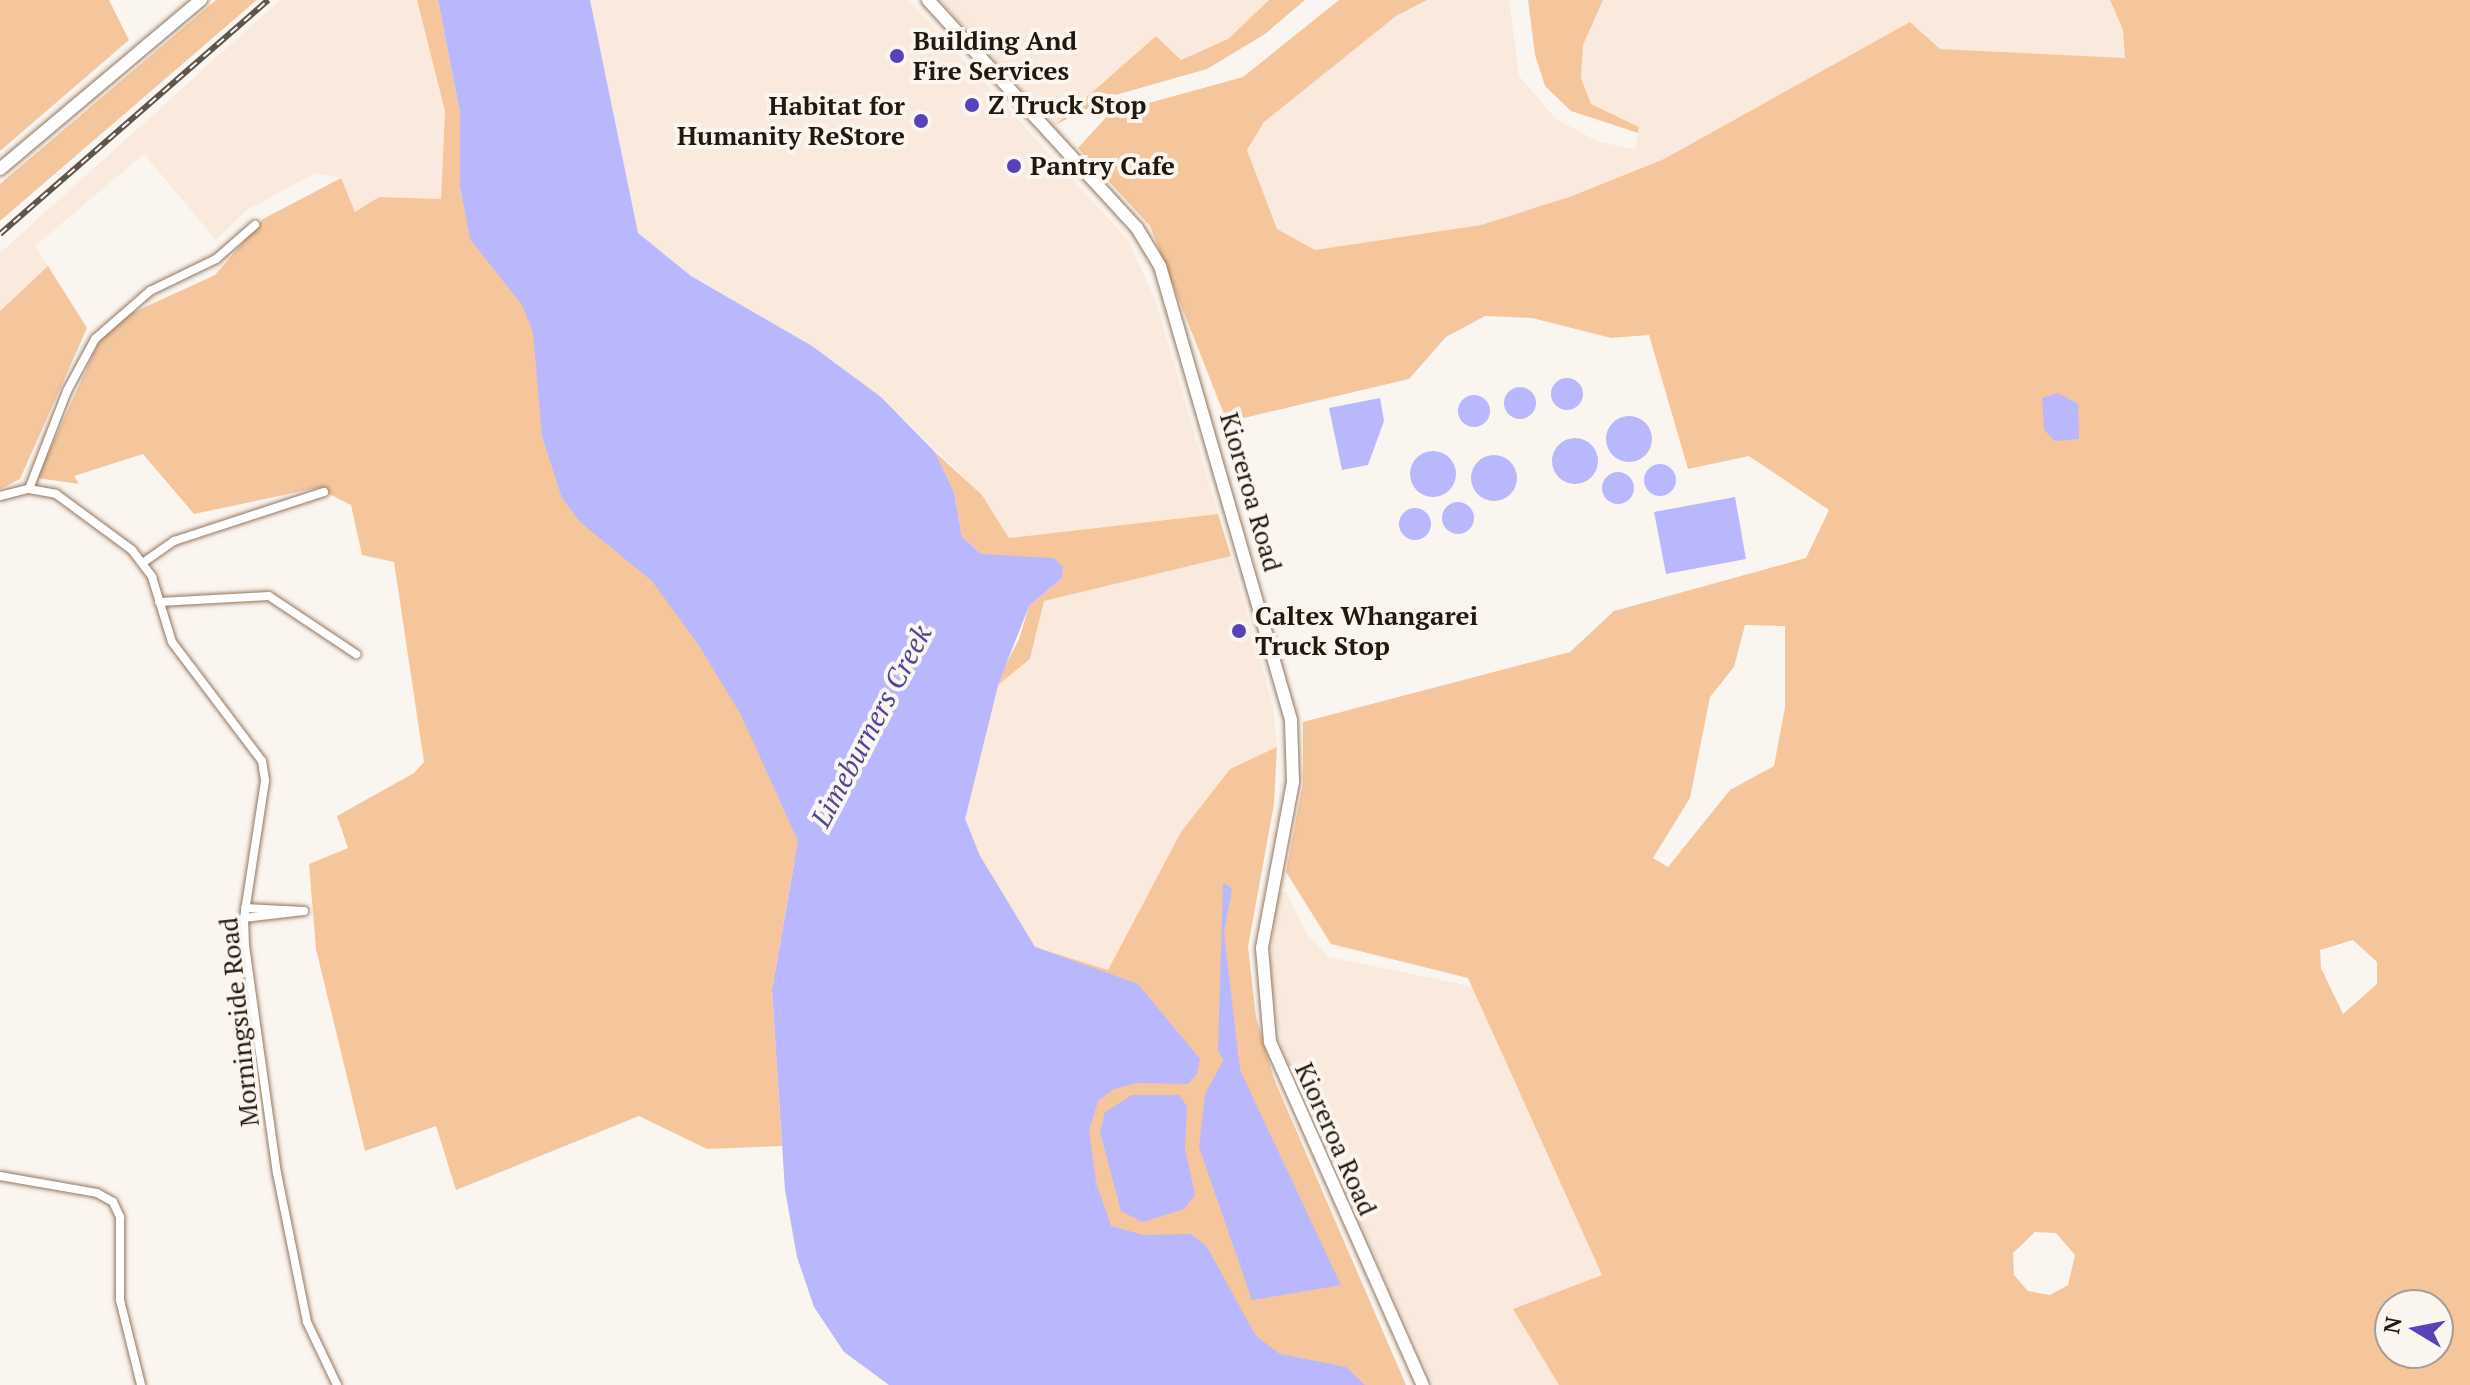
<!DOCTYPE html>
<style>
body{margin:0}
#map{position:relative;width:2470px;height:1385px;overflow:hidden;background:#fbf5ef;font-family:"PT Serif",serif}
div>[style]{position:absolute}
.built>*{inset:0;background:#f9eadd}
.green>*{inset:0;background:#f5c69c}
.water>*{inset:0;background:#b9b7fd}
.round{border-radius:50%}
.roads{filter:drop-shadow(0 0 2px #93775f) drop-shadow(0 0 2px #93775f)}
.street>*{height:8px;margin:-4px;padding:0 4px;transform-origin:4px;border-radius:4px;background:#fff}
.secondary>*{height:12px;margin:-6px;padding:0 6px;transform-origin:6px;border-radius:6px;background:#fff}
.rail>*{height:6px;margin-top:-3px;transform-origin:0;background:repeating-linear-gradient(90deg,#fbf5ef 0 9px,#5e554c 0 18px);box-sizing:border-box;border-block:2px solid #5e554c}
.dots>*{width:22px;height:22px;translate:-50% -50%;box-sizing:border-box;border:4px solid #fbf5ef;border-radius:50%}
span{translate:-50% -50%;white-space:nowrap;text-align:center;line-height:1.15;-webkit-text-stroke:8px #fbf5ef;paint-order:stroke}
.poi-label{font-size:26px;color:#23180e;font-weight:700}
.left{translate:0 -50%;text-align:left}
.right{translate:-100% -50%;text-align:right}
.street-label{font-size:26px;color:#23180e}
.water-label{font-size:28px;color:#504797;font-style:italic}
.north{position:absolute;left:2374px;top:1289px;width:80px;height:80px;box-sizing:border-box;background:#fbf5ef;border:2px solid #a59d95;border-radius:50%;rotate:280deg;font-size:22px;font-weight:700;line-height:32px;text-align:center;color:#23180e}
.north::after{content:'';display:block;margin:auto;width:28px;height:36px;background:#5742ba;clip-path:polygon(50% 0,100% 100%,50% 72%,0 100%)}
</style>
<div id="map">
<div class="built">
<i style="clip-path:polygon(280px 0,417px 0,445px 111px,441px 199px,379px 197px,355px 212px,341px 178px,315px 173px,247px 210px,216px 240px,144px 154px,35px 246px,48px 266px,0 311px,0 253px)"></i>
<i style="clip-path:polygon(590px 0,909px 0,1128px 240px,1155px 299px,1218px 514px,1009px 538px,982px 495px,881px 397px,812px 346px,691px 276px,638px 233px)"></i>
<i style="clip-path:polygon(940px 0,1269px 0,1228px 39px,1181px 60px,1156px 36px,1055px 125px)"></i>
<i style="clip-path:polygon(1427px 0,1509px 0,1519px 76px,1556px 119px,1597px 141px,1635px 150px,1639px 127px,1591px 104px,1581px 78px,1583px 45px,1603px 0,2110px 0,2123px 30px,2126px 58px,1940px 49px,1572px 196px,1481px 225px,1315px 250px,1277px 229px,1247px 151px,1264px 122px,1396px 16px)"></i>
<i style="clip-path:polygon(1231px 556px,1273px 706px,1277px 747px,1230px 769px,1181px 832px,1108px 970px,1035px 947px,980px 856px,965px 819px,998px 685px,1030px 659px,1044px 601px)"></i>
<i style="clip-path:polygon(1278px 891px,1286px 893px,1307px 934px,1329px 957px,1474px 987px,1602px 1275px,1513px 1309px,1559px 1385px,1434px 1385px,1283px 1051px,1269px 976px)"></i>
</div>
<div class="green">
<i style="clip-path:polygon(0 0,109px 0,129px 40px,0 151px)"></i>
<i style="clip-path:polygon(216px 0,257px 0,0 221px,0 184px)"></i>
<i style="clip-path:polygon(417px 0,438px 0,460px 113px,460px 186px,471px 239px,500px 276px,542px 268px,849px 810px,794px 863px,772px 990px,782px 1146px,707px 1149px,639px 1116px,456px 1190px,436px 1126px,365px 1151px,316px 949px,309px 864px,348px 848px,337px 816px,414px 773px,424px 762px,394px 562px,362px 555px,351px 505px,317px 488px,194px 514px,143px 454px,74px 476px,79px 484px,37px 478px,97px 346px,117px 320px,215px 275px,263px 219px,341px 178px,355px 212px,379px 197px,441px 199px,445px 111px)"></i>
<i style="clip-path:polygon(1269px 0,1305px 0,1265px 34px,1207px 69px,1112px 96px,1055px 125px,1156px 36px,1181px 60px,1228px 39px)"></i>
<i style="clip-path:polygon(evenodd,1339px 0,1427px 0,1396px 16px,1264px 122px,1247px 150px,1277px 229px,1315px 250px,1481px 225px,1572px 196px,1664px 159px,1910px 22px,1940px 49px,2125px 58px,2123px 30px,2110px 0,2470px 0,2470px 1385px,1559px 1385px,1513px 1309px,1602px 1275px,1468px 978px,1331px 944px,1286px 872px,1303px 783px,1303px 722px,1570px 652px,1614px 611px,1806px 558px,1829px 510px,1749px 456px,1688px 469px,1649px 335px,1611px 338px,1532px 318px,1485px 316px,1446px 337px,1409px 379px,1227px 422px,1150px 226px,1078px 148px,1109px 114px,1243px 77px,1339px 0,1745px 625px,1785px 626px,1785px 707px,1774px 766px,1730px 790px,1668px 867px,1653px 858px,1690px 798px,1710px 697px,1734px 667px,1745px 625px,1339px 0,2353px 940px,2377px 962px,2377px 984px,2343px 1014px,2321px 968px,2320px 950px,2353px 940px,1339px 0,2035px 1232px,2056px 1233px,2075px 1255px,2068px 1285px,2050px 1295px,2028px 1291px,2014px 1275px,2013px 1253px,2035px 1232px,1339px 0,2390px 1305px,2438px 1305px,2438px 1353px,2390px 1353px,2390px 1305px)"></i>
<i style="clip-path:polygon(1528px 0,1603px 0,1583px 45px,1581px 78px,1591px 104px,1639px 127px,1638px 133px,1571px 111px,1545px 86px,1535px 55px)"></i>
<i style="clip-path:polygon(48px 266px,87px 328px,20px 479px,0 489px,0 311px)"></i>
<i style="clip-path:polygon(935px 452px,982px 495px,1009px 538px,1218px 514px,1231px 556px,1044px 601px,1030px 659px,998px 685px,965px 819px,980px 856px,1035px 947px,1108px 970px,1181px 832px,1230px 769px,1277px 747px,1274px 804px,1248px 947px,1256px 1017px,1274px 1079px,1406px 1385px,1164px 1385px,835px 1000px,1019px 639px,1029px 606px,1062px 578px,1063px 567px,981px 554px,962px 537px,954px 492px)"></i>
</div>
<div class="water">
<i style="clip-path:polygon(438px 0,590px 0,638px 233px,691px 276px,812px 346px,881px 397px,935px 452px,954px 492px,962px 537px,981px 554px,1054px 558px,1063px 567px,1062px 578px,1029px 606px,998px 685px,965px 819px,980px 856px,1035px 947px,1138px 984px,1200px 1059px,1197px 1074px,1188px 1084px,1137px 1083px,1114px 1089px,1098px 1101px,1089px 1131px,1096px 1182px,1111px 1226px,1143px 1235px,1191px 1234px,1207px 1247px,1256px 1336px,1280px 1354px,1346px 1367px,1365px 1385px,889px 1385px,844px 1352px,814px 1307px,797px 1257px,785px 1190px,772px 990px,798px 841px,741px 715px,700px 647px,652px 581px,580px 522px,562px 498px,542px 436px,533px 332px,522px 305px,470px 239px,460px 186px,460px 113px)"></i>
<i class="round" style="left:1551px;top:378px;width:32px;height:32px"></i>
<i class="round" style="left:1504px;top:387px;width:32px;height:32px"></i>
<i style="clip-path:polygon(2058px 393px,2078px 404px,2079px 439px,2055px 441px,2044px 430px,2042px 398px)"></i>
<i class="round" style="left:1458px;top:395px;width:32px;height:32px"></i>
<i style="clip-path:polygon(1380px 398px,1384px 421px,1368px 465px,1342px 470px,1329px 408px)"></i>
<i class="round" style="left:1606px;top:416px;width:46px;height:46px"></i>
<i class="round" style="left:1552px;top:438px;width:46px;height:46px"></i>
<i class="round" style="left:1410px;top:451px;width:46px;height:46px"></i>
<i class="round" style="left:1471px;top:455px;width:46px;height:46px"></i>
<i class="round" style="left:1644px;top:464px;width:32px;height:32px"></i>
<i class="round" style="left:1602px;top:472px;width:32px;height:32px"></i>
<i style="clip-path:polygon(1735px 497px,1746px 559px,1666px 574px,1654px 512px)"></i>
<i class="round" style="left:1442px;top:502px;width:32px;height:32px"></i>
<i class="round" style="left:1399px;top:508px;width:32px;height:32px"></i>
<i style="clip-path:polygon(1223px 882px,1232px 889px,1224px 933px,1240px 1070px,1341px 1285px,1252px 1300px,1199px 1147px,1205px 1094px,1223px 1061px,1218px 1050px)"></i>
<i style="clip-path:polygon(1132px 1095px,1179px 1095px,1187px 1106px,1185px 1149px,1195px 1195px,1184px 1209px,1143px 1222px,1121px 1211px,1100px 1132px,1105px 1112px)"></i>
</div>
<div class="roads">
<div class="street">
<i style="left:29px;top:489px;width:105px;rotate:-68.8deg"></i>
<i style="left:67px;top:391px;width:59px;rotate:-61.7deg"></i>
<i style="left:95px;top:339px;width:73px;rotate:-41.1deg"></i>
<i style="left:150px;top:291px;width:73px;rotate:-25.9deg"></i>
<i style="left:216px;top:259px;width:52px;rotate:-41.1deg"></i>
<i style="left:0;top:496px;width:30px;rotate:-14deg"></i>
<i style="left:29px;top:489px;width:27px;rotate:10deg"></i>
<i style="left:56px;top:494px;width:94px;rotate:36.4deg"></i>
<i style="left:132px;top:550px;width:34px;rotate:53deg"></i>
<i style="left:152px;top:577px;width:68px;rotate:72.9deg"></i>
<i style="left:172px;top:642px;width:149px;rotate:52.9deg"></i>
<i style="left:262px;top:761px;width:20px;rotate:81deg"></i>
<i style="left:265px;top:781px;width:139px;rotate:98.7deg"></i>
<i style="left:244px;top:918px;width:28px;rotate:88deg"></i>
<i style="left:245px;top:946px;width:229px;rotate:82deg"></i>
<i style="left:277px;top:1173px;width:152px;rotate:78.6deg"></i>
<i style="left:307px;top:1322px;width:70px;rotate:64.5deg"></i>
<i style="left:144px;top:562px;width:37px;rotate:-35deg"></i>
<i style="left:174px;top:541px;width:158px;rotate:-18.1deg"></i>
<i style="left:159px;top:602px;width:110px;rotate:-3.1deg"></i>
<i style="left:269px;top:596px;width:105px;rotate:33.7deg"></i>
<i style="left:244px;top:918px;width:60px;rotate:-6.7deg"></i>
<i style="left:304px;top:911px;width:59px;rotate:-177.1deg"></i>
<i style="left:0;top:1176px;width:98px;rotate:9.9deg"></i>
<i style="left:97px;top:1193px;width:18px;rotate:29deg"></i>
<i style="left:113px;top:1202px;width:17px;rotate:65deg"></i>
<i style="left:120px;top:1217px;width:83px;rotate:90deg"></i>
<i style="left:120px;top:1300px;width:88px;rotate:76.1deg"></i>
</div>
<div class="secondary">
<i style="left:928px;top:0;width:309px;rotate:47.5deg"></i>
<i style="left:1137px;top:228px;width:44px;rotate:58.8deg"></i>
<i style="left:1160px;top:266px;width:473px;rotate:73.9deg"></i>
<i style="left:1291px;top:721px;width:61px;rotate:88.1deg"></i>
<i style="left:1293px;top:782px;width:169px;rotate:100.6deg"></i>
<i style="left:1262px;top:948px;width:94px;rotate:85.1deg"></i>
<i style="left:1270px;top:1042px;width:376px;rotate:66deg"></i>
<i style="left:0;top:169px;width:263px;rotate:-40.1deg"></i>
</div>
</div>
<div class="rail">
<i style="left:0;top:234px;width:356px;rotate:-41.1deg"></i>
</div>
<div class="dots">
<i style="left:897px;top:56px;background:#5742ba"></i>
<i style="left:972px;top:105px;background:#5742ba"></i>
<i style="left:921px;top:121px;background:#5742ba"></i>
<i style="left:1014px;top:166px;background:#5742ba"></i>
<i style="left:1239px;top:631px;background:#5742ba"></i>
</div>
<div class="poi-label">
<span class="left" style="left:913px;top:56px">Building And<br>Fire Services</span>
<span class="left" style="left:988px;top:105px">Z Truck Stop</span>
<span class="right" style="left:905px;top:121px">Habitat for<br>Humanity ReStore</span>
<span class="left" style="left:1030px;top:166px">Pantry Cafe</span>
<span class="left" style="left:1255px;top:631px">Caltex Whangarei<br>Truck Stop</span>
</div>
<div class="street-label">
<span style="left:1251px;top:492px;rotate:74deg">Kioreroa Road</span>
<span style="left:239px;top:1022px;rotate:-96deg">Morningside Road</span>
<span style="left:1336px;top:1139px;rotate:66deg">Kioreroa Road</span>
</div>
<div class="water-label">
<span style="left:871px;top:726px;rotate:-62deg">Limeburners Creek</span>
</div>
<div class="north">N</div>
</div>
